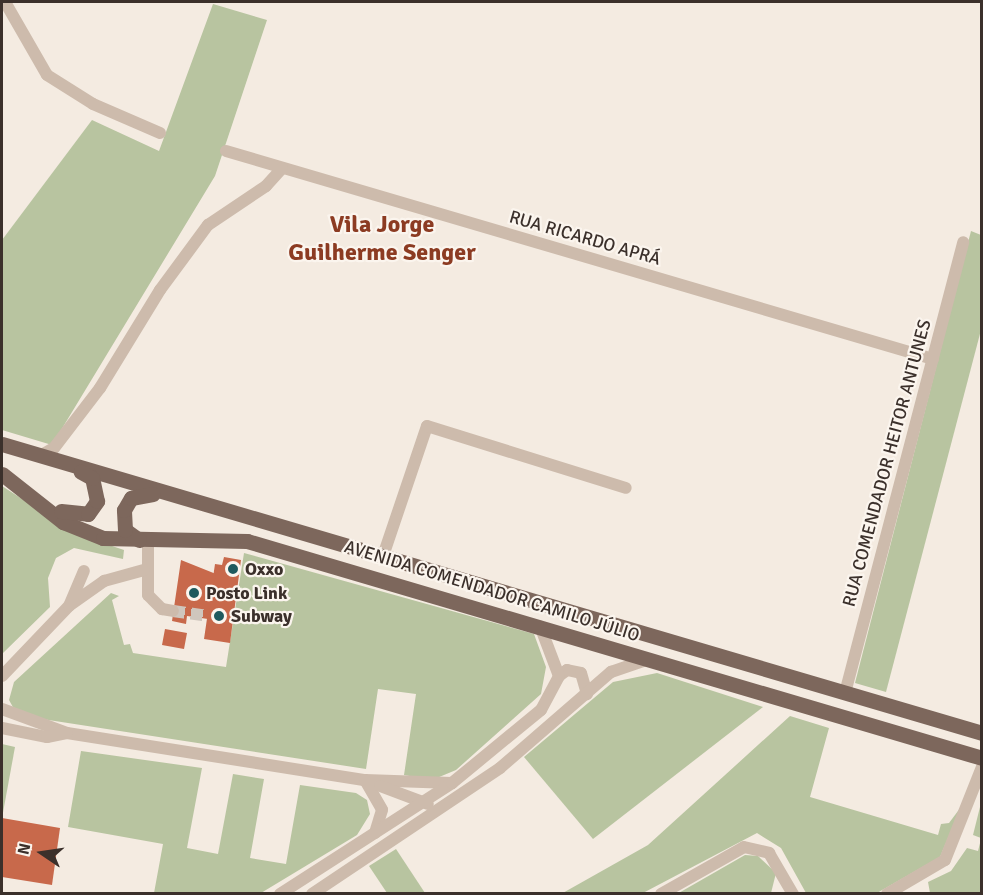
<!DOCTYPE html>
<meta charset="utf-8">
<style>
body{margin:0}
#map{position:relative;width:983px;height:895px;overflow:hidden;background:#f4ebe1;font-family:Signika,sans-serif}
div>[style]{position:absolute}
.green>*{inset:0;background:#b8c4a0}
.building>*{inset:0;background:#c8694b}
.minor-tunnel>*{height:12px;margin-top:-6px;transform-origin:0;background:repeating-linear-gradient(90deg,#cfc6bd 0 12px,transparent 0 18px)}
.minor>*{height:12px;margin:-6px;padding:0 6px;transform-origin:6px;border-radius:6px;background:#cdbbac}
.major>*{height:15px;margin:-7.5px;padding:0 7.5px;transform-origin:7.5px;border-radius:7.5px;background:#7d675c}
.dots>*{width:16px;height:16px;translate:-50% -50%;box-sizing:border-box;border:3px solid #fbf5ee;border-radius:50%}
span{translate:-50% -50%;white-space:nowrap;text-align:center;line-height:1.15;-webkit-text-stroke:4.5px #fbf5ee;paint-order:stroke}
.street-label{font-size:18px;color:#3b302b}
.poi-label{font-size:18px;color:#3b302b;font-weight:700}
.left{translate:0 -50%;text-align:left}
.district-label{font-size:24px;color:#8c3b22;font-weight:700}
.frame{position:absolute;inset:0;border:3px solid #3b302b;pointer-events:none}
.north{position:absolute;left:12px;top:823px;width:60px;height:60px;-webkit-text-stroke:4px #fbf5ee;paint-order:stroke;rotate:283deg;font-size:16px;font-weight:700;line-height:24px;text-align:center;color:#3b302b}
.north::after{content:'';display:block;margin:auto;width:21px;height:27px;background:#3b302b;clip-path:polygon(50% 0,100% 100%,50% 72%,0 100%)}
</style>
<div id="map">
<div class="green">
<i style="clip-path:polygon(213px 4px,267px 20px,215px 176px,52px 445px,2px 430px,2px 240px,92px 120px,159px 151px)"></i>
<i style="clip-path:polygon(971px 231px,981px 235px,981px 330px,886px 692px,855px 683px)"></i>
<i style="clip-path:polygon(2px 486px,76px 534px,124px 550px,123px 559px,74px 548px,56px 558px,48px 578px,50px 607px,2px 654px)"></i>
<i style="clip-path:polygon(244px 553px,534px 634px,546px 667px,541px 694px,456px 770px,432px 780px,404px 775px,416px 694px,378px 689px,366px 769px,42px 719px,14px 709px,9px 700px,14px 682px,111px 593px,119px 596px,112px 600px,124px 645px,130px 644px,133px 653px,226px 667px)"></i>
<i style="clip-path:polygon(657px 673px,763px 707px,593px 839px,524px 757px,613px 682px)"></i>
<i style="clip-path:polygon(790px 716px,829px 728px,810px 797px,938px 835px,941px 824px,949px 823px,961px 807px,940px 857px,877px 893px,806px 893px,781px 848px,757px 833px,643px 893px,561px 894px,648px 845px)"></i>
<i style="clip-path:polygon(2px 744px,15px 747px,2px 818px)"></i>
<i style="clip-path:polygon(81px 751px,202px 768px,187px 848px,218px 854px,233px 774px,264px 779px,250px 858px,286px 864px,300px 785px,356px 793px,367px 800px,370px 814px,357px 835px,261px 893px,154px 893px,163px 844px,68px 827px)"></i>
<i style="clip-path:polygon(981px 803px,981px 838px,973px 835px)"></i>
<i style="clip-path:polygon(981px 839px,981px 893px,930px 893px,928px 882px,951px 871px,967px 848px,978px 851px)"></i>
<i style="clip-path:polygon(396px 849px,425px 893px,387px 893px,369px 866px)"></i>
<i style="clip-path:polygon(745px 855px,758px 856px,776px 873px,771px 893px,677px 894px)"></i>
</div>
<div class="building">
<i style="clip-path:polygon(224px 557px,241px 560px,230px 643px,204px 639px,215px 564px,222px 565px)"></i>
<i style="clip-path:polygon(181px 560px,216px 574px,208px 619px,187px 616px,186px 624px,172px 621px)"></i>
<i style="clip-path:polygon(165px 629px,187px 633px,184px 649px,162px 645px)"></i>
<i style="clip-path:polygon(2px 818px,60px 828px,52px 885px,2px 877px)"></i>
</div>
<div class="minor-tunnel">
<i style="left:173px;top:611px;width:35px;rotate:8deg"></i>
</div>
<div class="minor">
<i style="left:5px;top:2px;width:84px;rotate:60.1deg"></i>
<i style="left:47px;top:75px;width:54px;rotate:32.2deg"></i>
<i style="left:93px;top:104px;width:73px;rotate:23.4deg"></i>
<i style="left:226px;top:151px;width:737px;rotate:16.39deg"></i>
<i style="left:40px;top:456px;width:16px;rotate:-30deg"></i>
<i style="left:54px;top:448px;width:76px;rotate:-52.5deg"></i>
<i style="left:100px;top:388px;width:115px;rotate:-58.5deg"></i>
<i style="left:160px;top:290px;width:81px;rotate:-53.6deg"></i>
<i style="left:208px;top:225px;width:70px;rotate:-33.9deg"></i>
<i style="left:266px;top:186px;width:24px;rotate:-48deg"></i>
<i style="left:148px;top:542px;width:53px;rotate:90deg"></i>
<i style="left:148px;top:595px;width:20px;rotate:45deg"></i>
<i style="left:162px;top:609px;width:11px;rotate:10deg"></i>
<i style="left:383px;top:556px;width:137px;rotate:-71.3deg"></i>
<i style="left:427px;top:426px;width:208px;rotate:17.3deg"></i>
<i style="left:70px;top:605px;width:42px;rotate:-35.2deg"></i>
<i style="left:104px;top:581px;width:41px;rotate:-15.4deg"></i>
<i style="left:2px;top:676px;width:97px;rotate:-46.3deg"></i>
<i style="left:69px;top:606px;width:38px;rotate:-67deg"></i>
<i style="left:559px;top:676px;width:10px;rotate:-37deg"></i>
<i style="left:567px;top:670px;width:14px;rotate:12deg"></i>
<i style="left:581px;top:673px;width:22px;rotate:74deg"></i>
<i style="left:845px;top:693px;width:466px;rotate:-75.3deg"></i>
<i style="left:2px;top:709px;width:69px;rotate:20.3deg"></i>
<i style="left:67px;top:733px;width:302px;rotate:9deg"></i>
<i style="left:365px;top:780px;width:87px;rotate:2deg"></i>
<i style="left:2px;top:728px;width:46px;rotate:11.3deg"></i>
<i style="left:47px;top:737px;width:20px;rotate:-11deg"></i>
<i style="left:365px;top:780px;width:34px;rotate:60deg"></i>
<i style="left:382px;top:810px;width:24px;rotate:107deg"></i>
<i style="left:380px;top:786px;width:51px;rotate:20.6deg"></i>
<i style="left:280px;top:894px;width:205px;rotate:-32.8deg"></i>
<i style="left:452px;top:783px;width:115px;rotate:-39.4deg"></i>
<i style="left:541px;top:710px;width:38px;rotate:-62deg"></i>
<i style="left:559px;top:676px;width:53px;rotate:-110.8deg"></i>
<i style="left:312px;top:894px;width:226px;rotate:-33.8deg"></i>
<i style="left:500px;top:768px;width:147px;rotate:-40.9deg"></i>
<i style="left:611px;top:672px;width:37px;rotate:-19deg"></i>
<i style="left:661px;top:894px;width:95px;rotate:-29.5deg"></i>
<i style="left:744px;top:847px;width:26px;rotate:13deg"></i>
<i style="left:769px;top:853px;width:48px;rotate:59.7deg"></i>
<i style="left:887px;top:894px;width:67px;rotate:-30.4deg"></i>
<i style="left:945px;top:860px;width:100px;rotate:-68.3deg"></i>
</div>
<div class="major">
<i style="left:2px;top:444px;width:1022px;rotate:16.43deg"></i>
<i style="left:2px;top:474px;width:78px;rotate:38.2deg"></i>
<i style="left:63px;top:522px;width:43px;rotate:21.8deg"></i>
<i style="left:103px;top:538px;width:144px;rotate:1.2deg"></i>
<i style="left:247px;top:541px;width:766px;rotate:16.45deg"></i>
<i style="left:61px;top:511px;width:27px;rotate:6deg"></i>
<i style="left:88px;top:514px;width:16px;rotate:-55deg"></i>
<i style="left:97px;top:501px;width:24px;rotate:-102deg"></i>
<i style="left:92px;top:478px;width:13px;rotate:-151deg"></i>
<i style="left:139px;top:540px;width:17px;rotate:-144deg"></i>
<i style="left:125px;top:530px;width:20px;rotate:-93deg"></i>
<i style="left:124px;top:510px;width:14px;rotate:-60deg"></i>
<i style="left:131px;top:498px;width:22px;rotate:-10deg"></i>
</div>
<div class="dots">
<i style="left:233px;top:569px;background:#1f5a5e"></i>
<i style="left:194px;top:593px;background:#1f5a5e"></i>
<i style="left:219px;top:616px;background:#1f5a5e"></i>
</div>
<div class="street-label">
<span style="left:585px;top:238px;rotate:16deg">RUA RICARDO APRÁ</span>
<span style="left:887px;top:463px;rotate:-75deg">RUA COMENDADOR HEITOR ANTUNES</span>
<span style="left:492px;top:591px;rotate:17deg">AVENIDA COMENDADOR CAMILO JÚLIO</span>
</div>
<div class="poi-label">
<span class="left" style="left:245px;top:569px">Oxxo</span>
<span class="left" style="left:206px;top:593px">Posto Link</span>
<span class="left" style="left:231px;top:616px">Subway</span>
</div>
<div class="district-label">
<span style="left:382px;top:239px">Vila Jorge<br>Guilherme Senger</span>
</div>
<div class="frame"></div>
<div class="north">N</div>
</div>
